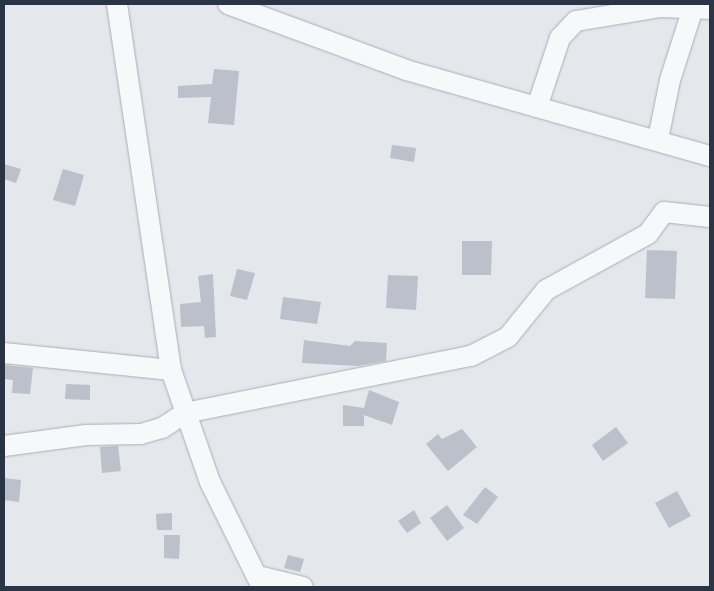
<!DOCTYPE html>
<style>
body{margin:0}
#map{position:relative;width:714px;height:591px;overflow:hidden;background:#e4e7ec;font-family:Roboto,sans-serif}
div>[style]{position:absolute}
.building>*{inset:0;background:#bbc0ca}
.roads{filter:drop-shadow(0 0 1px #a9aeb7) drop-shadow(0 0 1px #a9aeb7)}
.minor>*{height:20px;margin:-10px;padding:0 10px;transform-origin:10px;border-radius:10px;background:#f7f8fa}
span{translate:-50% -50%;white-space:nowrap;text-align:center;line-height:1.15;-webkit-text-stroke:5px #f4f6f9;paint-order:stroke}
.frame{position:absolute;inset:0;border:5px solid #2b3445;pointer-events:none}
</style>
<div id="map">
<div class="building">
<i style="clip-path:polygon(214px 69px,239px 71px,234px 125px,208px 123px,211px 97px,178px 98px,178px 86px,212px 84px)"></i>
<i style="clip-path:polygon(392px 145px,416px 148px,414px 162px,390px 158px)"></i>
<i style="clip-path:polygon(4px 164px,21px 169px,16px 183px,4px 179px)"></i>
<i style="clip-path:polygon(63px 169px,84px 175px,75px 206px,53px 200px)"></i>
<i style="clip-path:polygon(462px 241px,492px 241px,491px 275px,462px 275px)"></i>
<i style="clip-path:polygon(647px 250px,677px 251px,675px 299px,645px 298px)"></i>
<i style="clip-path:polygon(237px 269px,255px 273px,247px 300px,230px 296px)"></i>
<i style="clip-path:polygon(213px 274px,216px 337px,205px 338px,204px 326px,181px 327px,180px 304px,201px 302px,198px 276px)"></i>
<i style="clip-path:polygon(388px 275px,418px 276px,416px 310px,386px 308px)"></i>
<i style="clip-path:polygon(283px 297px,321px 302px,317px 324px,280px 319px)"></i>
<i style="clip-path:polygon(304px 340px,350px 346px,355px 341px,387px 343px,386px 361px,358px 366px,302px 363px)"></i>
<i style="clip-path:polygon(4px 365px,33px 368px,30px 394px,12px 393px,13px 380px,4px 379px)"></i>
<i style="clip-path:polygon(66px 384px,90px 385px,90px 400px,65px 399px)"></i>
<i style="clip-path:polygon(369px 390px,399px 402px,392px 425px,364px 415px,364px 426px,343px 426px,343px 405px,364px 408px)"></i>
<i style="clip-path:polygon(616px 427px,628px 443px,603px 461px,592px 445px)"></i>
<i style="clip-path:polygon(462px 429px,477px 447px,448px 471px,426px 444px,438px 434px,442px 439px)"></i>
<i style="clip-path:polygon(118px 446px,121px 471px,102px 473px,100px 447px)"></i>
<i style="clip-path:polygon(4px 478px,21px 480px,19px 502px,4px 500px)"></i>
<i style="clip-path:polygon(485px 487px,498px 497px,477px 524px,463px 515px)"></i>
<i style="clip-path:polygon(677px 491px,691px 516px,669px 528px,655px 503px)"></i>
<i style="clip-path:polygon(447px 505px,464px 528px,447px 541px,430px 518px)"></i>
<i style="clip-path:polygon(414px 510px,421px 523px,407px 533px,398px 521px)"></i>
<i style="clip-path:polygon(172px 513px,172px 530px,157px 530px,156px 514px)"></i>
<i style="clip-path:polygon(164px 535px,180px 535px,179px 559px,164px 558px)"></i>
<i style="clip-path:polygon(288px 555px,304px 559px,300px 572px,284px 568px)"></i>
</div>
<div class="roads">
<div class="minor">
<i style="left:117px;top:4px;width:370px;rotate:81.6deg"></i>
<i style="left:171px;top:370px;width:119px;rotate:70.8deg"></i>
<i style="left:210px;top:482px;width:117px;rotate:63.7deg"></i>
<i style="left:228px;top:4px;width:190px;rotate:20.3deg"></i>
<i style="left:406px;top:70px;width:316px;rotate:15.8deg"></i>
<i style="left:537px;top:107px;width:73px;rotate:-71.6deg"></i>
<i style="left:560px;top:38px;width:23px;rotate:-47deg"></i>
<i style="left:576px;top:21px;width:86px;rotate:-9.4deg"></i>
<i style="left:661px;top:7px;width:49px;rotate:2.3deg"></i>
<i style="left:658px;top:139px;width:60px;rotate:-78.5deg"></i>
<i style="left:670px;top:80px;width:76px;rotate:-72.3deg"></i>
<i style="left:4px;top:353px;width:168px;rotate:5.8deg"></i>
<i style="left:4px;top:446px;width:83px;rotate:-7.6deg"></i>
<i style="left:86px;top:435px;width:55px;rotate:-1deg"></i>
<i style="left:141px;top:434px;width:22px;rotate:-16deg"></i>
<i style="left:162px;top:428px;width:27px;rotate:-33deg"></i>
<i style="left:185px;top:413px;width:292px;rotate:-11.3deg"></i>
<i style="left:471px;top:356px;width:42px;rotate:-27.2deg"></i>
<i style="left:508px;top:337px;width:60px;rotate:-51deg"></i>
<i style="left:546px;top:290px;width:116px;rotate:-28.8deg"></i>
<i style="left:648px;top:234px;width:27px;rotate:-54deg"></i>
<i style="left:664px;top:212px;width:46px;rotate:6.2deg"></i>
<i style="left:258px;top:576px;width:46px;rotate:13.7deg"></i>
</div>
</div>
<div class="frame"></div>
</div>
